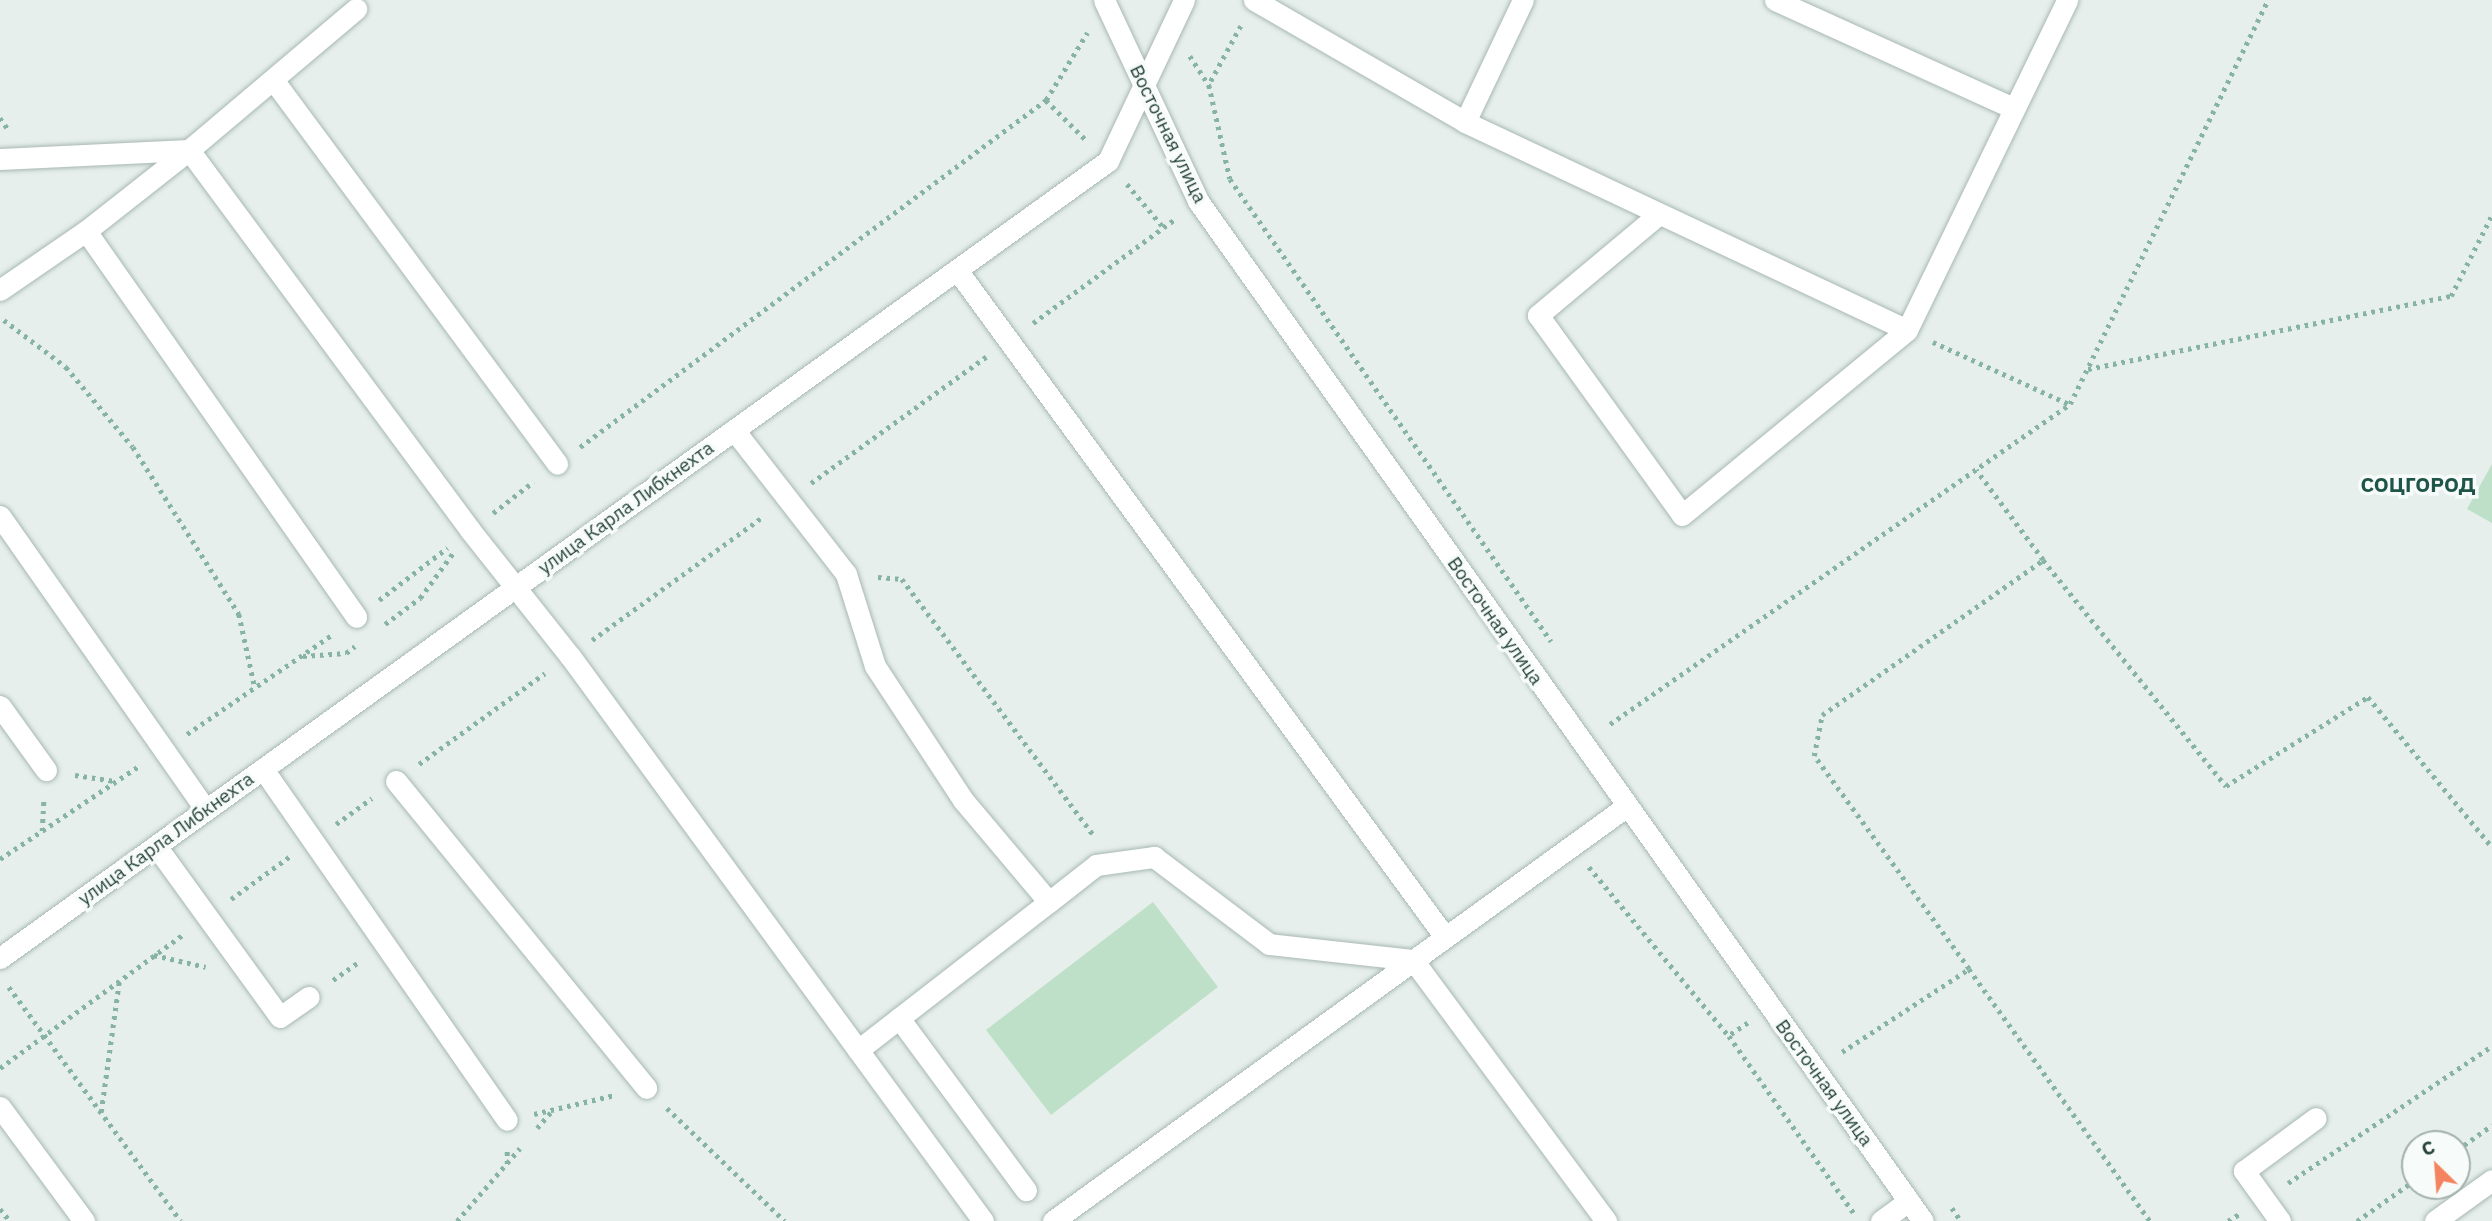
<!DOCTYPE html>
<meta charset="utf-8">
<style>
body{margin:0}
#map{position:relative;width:2492px;height:1221px;overflow:hidden;background:#e6efeb;font-family:"IBM Plex Sans",sans-serif}
div>[style]{position:absolute}
.green>*{inset:0;background:#bfe0c8}
.path>*{height:4.5px;margin-top:-2.25px;transform-origin:0;background:repeating-linear-gradient(90deg,#86b3a5 0 3.5px,transparent 0 8.5px)}
.roads{filter:drop-shadow(0 0 2px #a8b8b2) drop-shadow(0 0 2px #a8b8b2)}
.lane>*{height:21px;margin:-10.5px;padding:0 10.5px;transform-origin:10.5px;border-radius:10.5px;background:#fff}
.street>*{height:21px;margin:-10.5px;padding:0 10.5px;transform-origin:10.5px;border-radius:10.5px;background:#fff}
.secondary>*{height:21px;margin:-10.5px;padding:0 10.5px;transform-origin:10.5px;border-radius:10.5px;background:#fff}
span{translate:-50% -50%;white-space:nowrap;text-align:center;line-height:1.15;-webkit-text-stroke:7px #f7fbf9;paint-order:stroke}
.street-label{font-size:19px;color:#24423a}
.neighbourhood-label{font-size:21px;color:#1f5548;font-weight:700}
.north{position:absolute;left:2401px;top:1130px;width:70px;height:70px;box-sizing:border-box;background:#f7fbf9;border:2px solid #a3b1ad;border-radius:50%;rotate:335deg;font-size:19px;font-weight:700;line-height:28px;text-align:center;color:#24423a}
.north::after{content:'';display:block;margin:auto;width:24px;height:32px;background:#f4845f;clip-path:polygon(50% 0,100% 100%,50% 72%,0 100%)}
</style>
<div id="map">
<div class="green">
<i style="clip-path:polygon(2492px 464px,2492px 523px,2467px 509px)"></i>
<i style="clip-path:polygon(1153px 902px,1218px 987px,1051px 1115px,986px 1030px)"></i>
</div>
<div class="path">
<i style="left:1241px;top:26px;width:67px;rotate:118.5deg"></i>
<i style="left:1209px;top:85px;width:96px;rotate:77.4deg"></i>
<i style="left:1230px;top:179px;width:563px;rotate:55.21deg"></i>
<i style="left:1190px;top:56px;width:35px;rotate:57deg"></i>
<i style="left:1046px;top:100px;width:55px;rotate:45deg"></i>
<i style="left:0;top:118px;width:14px;rotate:54deg"></i>
<i style="left:1127px;top:184px;width:57px;rotate:49.9deg"></i>
<i style="left:4px;top:320px;width:78px;rotate:37.2deg"></i>
<i style="left:66px;top:367px;width:104px;rotate:50.1deg"></i>
<i style="left:133px;top:447px;width:198px;rotate:57.6deg"></i>
<i style="left:239px;top:614px;width:76px;rotate:77.8deg"></i>
<i style="left:1033px;top:323px;width:176px;rotate:-36.2deg"></i>
<i style="left:1933px;top:342px;width:149px;rotate:24.5deg"></i>
<i style="left:2088px;top:369px;width:370px;rotate:-11.4deg"></i>
<i style="left:2451px;top:296px;width:91px;rotate:-63.2deg"></i>
<i style="left:580px;top:447px;width:581px;rotate:-36.67deg"></i>
<i style="left:1046px;top:100px;width:79px;rotate:-58.5deg"></i>
<i style="left:811px;top:483px;width:216px;rotate:-35.8deg"></i>
<i style="left:493px;top:513px;width:51px;rotate:-37.8deg"></i>
<i style="left:2043px;top:560px;width:291px;rotate:51deg"></i>
<i style="left:2226px;top:786px;width:168px;rotate:-32.1deg"></i>
<i style="left:2368px;top:697px;width:195px;rotate:50.4deg"></i>
<i style="left:878px;top:577px;width:24px;rotate:5deg"></i>
<i style="left:902px;top:579px;width:321px;rotate:53.2deg"></i>
<i style="left:379px;top:600px;width:86px;rotate:-37.4deg"></i>
<i style="left:385px;top:624px;width:44px;rotate:-36.6deg"></i>
<i style="left:420px;top:598px;width:56px;rotate:-53.7deg"></i>
<i style="left:592px;top:640px;width:212px;rotate:-35.8deg"></i>
<i style="left:303px;top:656px;width:43px;rotate:-4deg"></i>
<i style="left:346px;top:653px;width:11px;rotate:-38deg"></i>
<i style="left:1610px;top:724px;width:560px;rotate:-34.82deg"></i>
<i style="left:2070px;top:404px;width:450px;rotate:-63.9deg"></i>
<i style="left:187px;top:734px;width:177px;rotate:-34.4deg"></i>
<i style="left:419px;top:764px;width:155px;rotate:-35.8deg"></i>
<i style="left:75px;top:775px;width:40px;rotate:8.5deg"></i>
<i style="left:336px;top:824px;width:44px;rotate:-35.8deg"></i>
<i style="left:42px;top:831px;width:33px;rotate:-87deg"></i>
<i style="left:0;top:859px;width:167px;rotate:-33.8deg"></i>
<i style="left:1589px;top:867px;width:219px;rotate:50.4deg"></i>
<i style="left:231px;top:899px;width:72px;rotate:-35.9deg"></i>
<i style="left:154px;top:955px;width:53px;rotate:13deg"></i>
<i style="left:1969px;top:969px;width:310px;rotate:54.3deg"></i>
<i style="left:333px;top:980px;width:33px;rotate:-35deg"></i>
<i style="left:9px;top:987px;width:290px;rotate:53.7deg"></i>
<i style="left:1748px;top:1023px;width:23px;rotate:146deg"></i>
<i style="left:1729px;top:1036px;width:217px;rotate:54.8deg"></i>
<i style="left:1842px;top:1052px;width:152px;rotate:-33.2deg"></i>
<i style="left:1969px;top:969px;width:263px;rotate:-126deg"></i>
<i style="left:1814px;top:756px;width:42px;rotate:-79deg"></i>
<i style="left:1822px;top:715px;width:270px;rotate:-35deg"></i>
<i style="left:2043px;top:560px;width:112px;rotate:-126.7deg"></i>
<i style="left:0;top:1068px;width:229px;rotate:-36.1deg"></i>
<i style="left:667px;top:1108px;width:163px;rotate:43.8deg"></i>
<i style="left:101px;top:1112px;width:131px;rotate:-82.1deg"></i>
<i style="left:534px;top:1114px;width:83px;rotate:-13.2deg"></i>
<i style="left:537px;top:1128px;width:23px;rotate:-49deg"></i>
<i style="left:2457px;top:1150px;width:43px;rotate:-35.5deg"></i>
<i style="left:507px;top:1164px;width:14px;rotate:-90deg"></i>
<i style="left:2288px;top:1183px;width:246px;rotate:-33.9deg"></i>
<i style="left:1952px;top:1208px;width:16px;rotate:55deg"></i>
<i style="left:0;top:1209px;width:16px;rotate:50deg"></i>
<i style="left:457px;top:1221px;width:96px;rotate:-49.2deg"></i>
<i style="left:2228px;top:1221px;width:13px;rotate:-32deg"></i>
<i style="left:2357px;top:1221px;width:71px;rotate:-35.3deg"></i>
</div>
<div class="roads">
<div class="lane">
<i style="left:1254px;top:0;width:244px;rotate:30deg"></i>
<i style="left:1465px;top:122px;width:488px;rotate:25.2deg"></i>
<i style="left:1907px;top:330px;width:367px;rotate:-64.1deg"></i>
<i style="left:1775px;top:0;width:261px;rotate:24.4deg"></i>
<i style="left:274px;top:81px;width:476px;rotate:53.5deg"></i>
<i style="left:1465px;top:122px;width:135px;rotate:-64.6deg"></i>
<i style="left:0;top:159px;width:189px;rotate:-2.7deg"></i>
<i style="left:189px;top:150px;width:473px;rotate:53.5deg"></i>
<i style="left:470px;top:530px;width:161px;rotate:51.6deg"></i>
<i style="left:570px;top:656px;width:700px;rotate:53.83deg"></i>
<i style="left:1659px;top:214px;width:158px;rotate:140.1deg"></i>
<i style="left:1538px;top:315px;width:246px;rotate:54.2deg"></i>
<i style="left:1682px;top:515px;width:291px;rotate:-39.4deg"></i>
<i style="left:86px;top:231px;width:471px;rotate:55deg"></i>
<i style="left:957px;top:270px;width:826px;rotate:53.81deg"></i>
<i style="left:0;top:290px;width:104px;rotate:-34.5deg"></i>
<i style="left:86px;top:231px;width:131px;rotate:-38.2deg"></i>
<i style="left:189px;top:150px;width:219px;rotate:-40.2deg"></i>
<i style="left:734px;top:430px;width:182px;rotate:52.1deg"></i>
<i style="left:846px;top:574px;width:96px;rotate:72.5deg"></i>
<i style="left:875px;top:666px;width:160px;rotate:56.7deg"></i>
<i style="left:963px;top:800px;width:133px;rotate:49.9deg"></i>
<i style="left:1049px;top:902px;width:60px;rotate:-38.2deg"></i>
<i style="left:1096px;top:865px;width:59px;rotate:-7.9deg"></i>
<i style="left:1154px;top:857px;width:144px;rotate:37.1deg"></i>
<i style="left:1269px;top:944px;width:145px;rotate:6.3deg"></i>
<i style="left:1413px;top:960px;width:325px;rotate:53.5deg"></i>
<i style="left:0;top:516px;width:359px;rotate:55deg"></i>
<i style="left:0;top:706px;width:79px;rotate:54.3deg"></i>
<i style="left:263px;top:769px;width:427px;rotate:55.2deg"></i>
<i style="left:396px;top:781px;width:396px;rotate:50.8deg"></i>
<i style="left:156px;top:846px;width:211px;rotate:54.1deg"></i>
<i style="left:280px;top:1017px;width:35px;rotate:-35deg"></i>
<i style="left:899px;top:1018px;width:214px;rotate:53.6deg"></i>
<i style="left:858px;top:1050px;width:242px;rotate:-37.8deg"></i>
<i style="left:1053px;top:1221px;width:708px;rotate:-35.87deg"></i>
<i style="left:1881px;top:1221px;width:34px;rotate:-36deg"></i>
<i style="left:2280px;top:1221px;width:62px;rotate:-125.8deg"></i>
<i style="left:2244px;top:1171px;width:89px;rotate:-36.4deg"></i>
</div>
<div class="street">
<i style="left:1104px;top:0;width:222px;rotate:64.9deg"></i>
<i style="left:1198px;top:201px;width:1251px;rotate:54.6deg"></i>
<i style="left:2435px;top:1221px;width:70px;rotate:-35.7deg"></i>
</div>
<div class="secondary">
<i style="left:0;top:958px;width:1365px;rotate:-35.73deg"></i>
<i style="left:1108px;top:161px;width:178px;rotate:-64.7deg"></i>
<i style="left:0;top:1107px;width:142px;rotate:53.6deg"></i>
</div>
</div>
<div class="street-label">
<span style="left:1168px;top:134px;rotate:64deg">Восточная улица</span>
<span style="left:626px;top:508px;rotate:-36deg">улица Карла Либкнехта</span>
<span style="left:1495px;top:621px;rotate:55deg">Восточная улица</span>
<span style="left:166px;top:839px;rotate:-36deg">улица Карла Либкнехта</span>
<span style="left:1824px;top:1083px;rotate:54deg">Восточная улица</span>
</div>
<div class="neighbourhood-label">
<span style="left:2418px;top:484px">СОЦГОРОД</span>
</div>
<div class="north">С</div>
</div>
